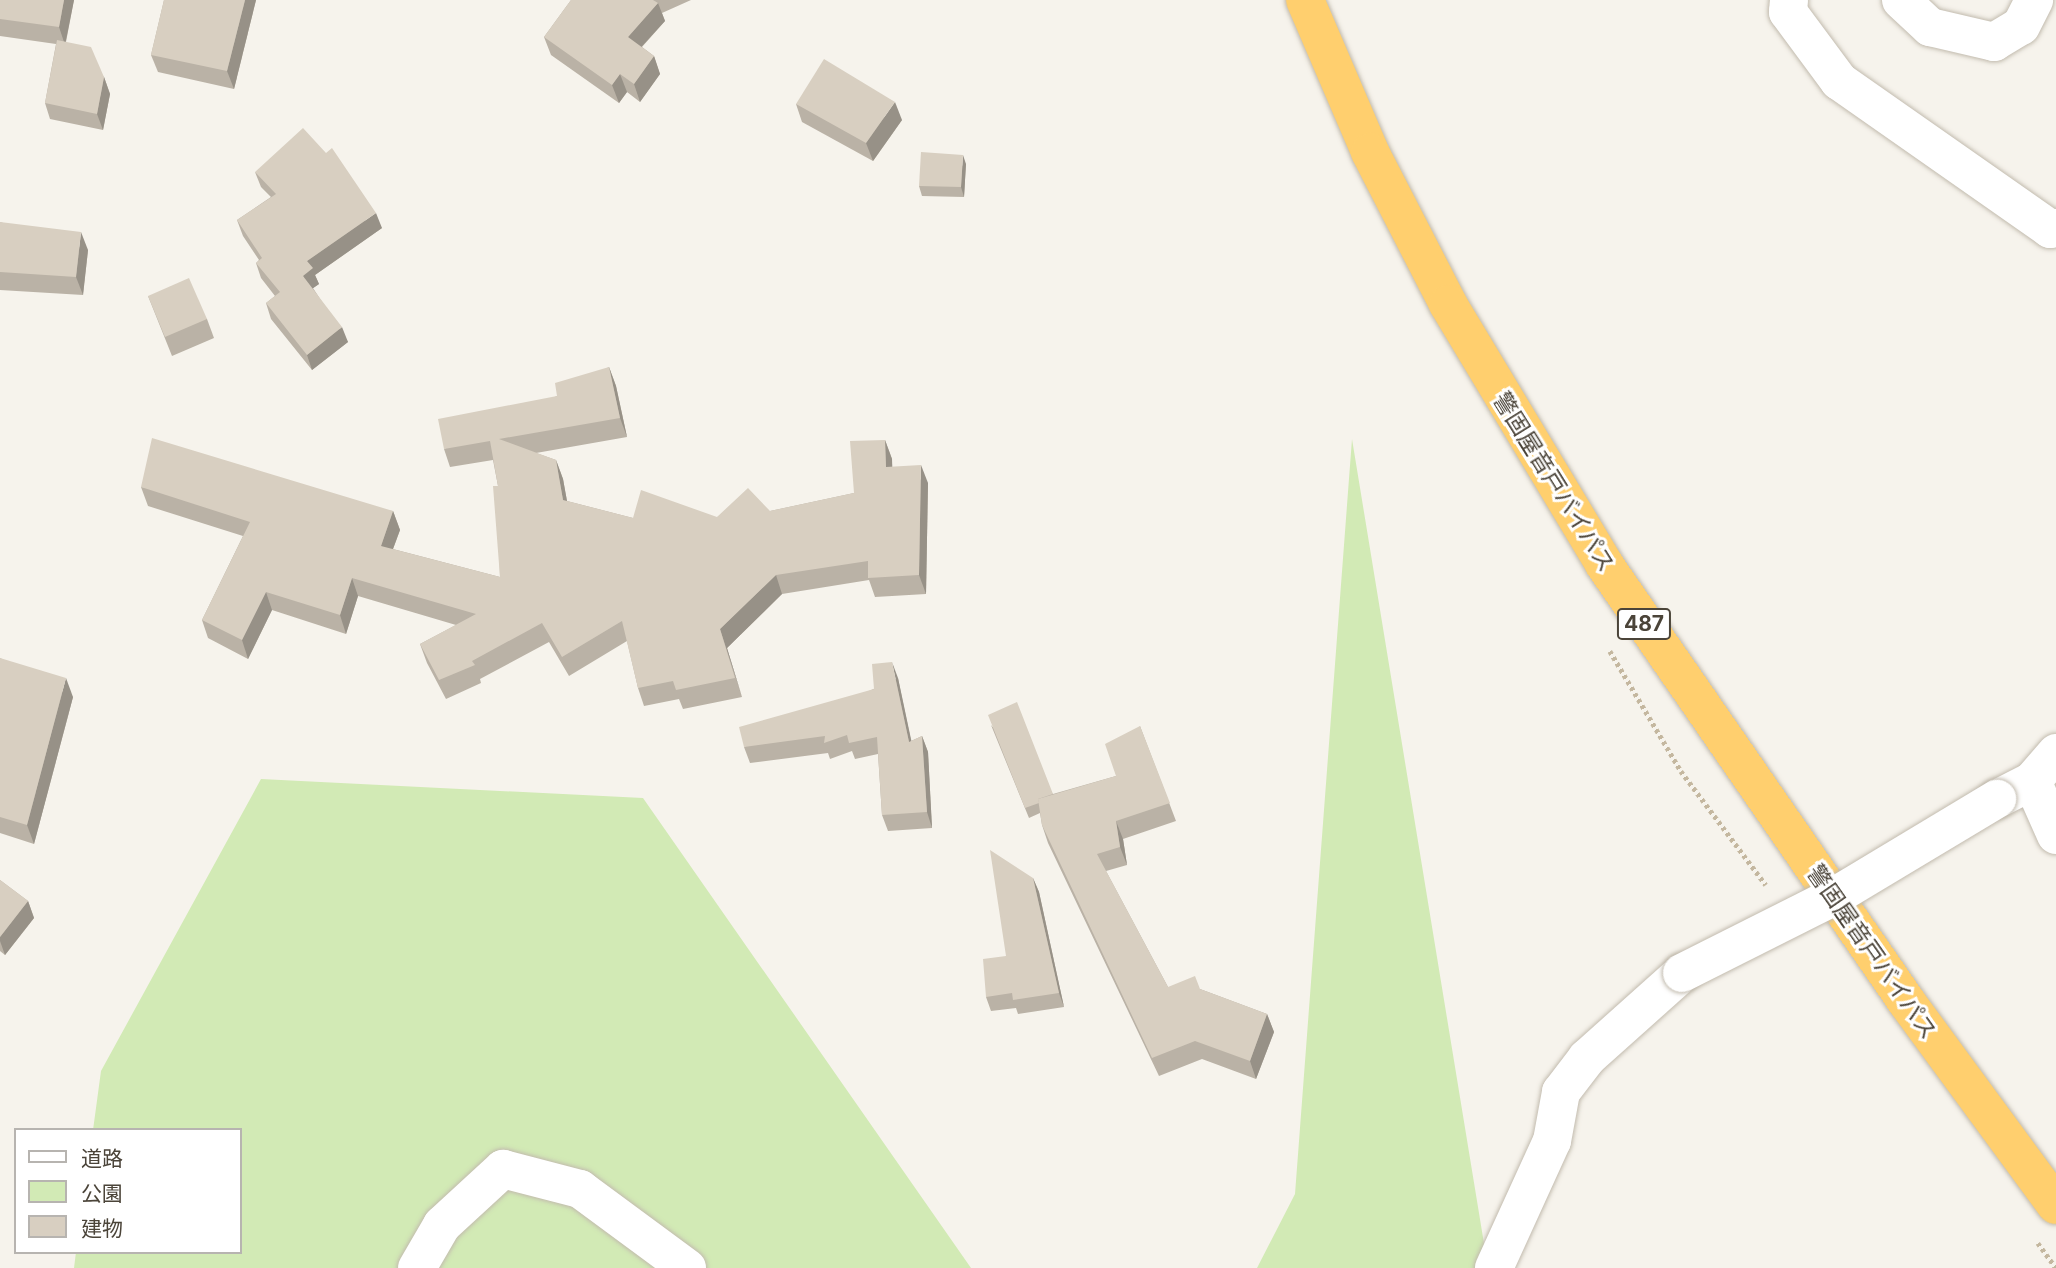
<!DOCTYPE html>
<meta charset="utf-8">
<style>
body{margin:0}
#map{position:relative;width:2056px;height:1268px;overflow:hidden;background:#f6f3ec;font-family:Inter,"Noto Sans JP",sans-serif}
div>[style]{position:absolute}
.green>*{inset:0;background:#d2eab5}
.path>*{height:4.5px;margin-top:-2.25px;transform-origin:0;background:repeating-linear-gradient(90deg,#c4b79f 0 3.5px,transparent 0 7px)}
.roads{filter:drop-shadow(0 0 2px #c2bbae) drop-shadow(0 0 2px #c2bbae)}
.minor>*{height:38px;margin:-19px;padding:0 19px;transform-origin:19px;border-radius:19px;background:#fff}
.highway>*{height:38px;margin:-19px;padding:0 19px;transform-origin:19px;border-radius:19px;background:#ffcf6e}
.bridges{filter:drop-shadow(0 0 2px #c2bbae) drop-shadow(0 0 2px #c2bbae)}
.minor-bridge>*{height:38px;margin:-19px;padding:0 19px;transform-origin:19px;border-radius:19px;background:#fff}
.wall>*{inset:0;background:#bab2a6}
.shaded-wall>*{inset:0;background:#979187}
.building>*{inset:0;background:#d8cfc1}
span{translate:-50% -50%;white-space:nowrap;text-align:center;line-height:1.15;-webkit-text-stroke:6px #fff;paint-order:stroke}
.shield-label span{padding:2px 5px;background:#fff;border:2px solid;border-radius:5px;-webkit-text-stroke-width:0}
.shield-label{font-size:21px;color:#4b4439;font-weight:700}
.street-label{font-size:23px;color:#4b4439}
.legend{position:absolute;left:14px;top:1128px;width:228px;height:126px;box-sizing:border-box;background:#fff;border:2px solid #b7b4b0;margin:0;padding:9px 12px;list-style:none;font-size:21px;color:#4b4439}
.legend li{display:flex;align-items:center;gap:14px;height:35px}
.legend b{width:35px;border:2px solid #b7b4b0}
</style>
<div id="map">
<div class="green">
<i style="clip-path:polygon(1352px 439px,1488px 1268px,1257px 1268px,1295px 1194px)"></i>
<i style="clip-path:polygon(261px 779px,643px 798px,971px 1268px,74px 1268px,76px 1252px,240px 1252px,240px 1130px,93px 1130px,101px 1071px)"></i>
</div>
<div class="path">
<i style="left:1610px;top:651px;width:139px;rotate:59.4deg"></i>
<i style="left:1681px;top:771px;width:142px;rotate:53.3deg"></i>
<i style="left:2038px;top:1243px;width:31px;rotate:54deg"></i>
</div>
<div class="roads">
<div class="minor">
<i style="left:1789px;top:0;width:12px;rotate:95deg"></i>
<i style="left:1788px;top:12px;width:86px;rotate:53.5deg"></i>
<i style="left:1839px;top:81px;width:258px;rotate:35deg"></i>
<i style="left:2050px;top:229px;width:6px;rotate:-9deg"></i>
<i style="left:1901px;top:0;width:40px;rotate:43deg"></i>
<i style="left:1930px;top:27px;width:66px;rotate:13.2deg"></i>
<i style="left:1994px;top:42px;width:31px;rotate:-31deg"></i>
<i style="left:2021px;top:26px;width:29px;rotate:-63deg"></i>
<i style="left:2032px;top:781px;width:59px;rotate:66deg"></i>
<i style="left:1997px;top:799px;width:39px;rotate:-27deg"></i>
<i style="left:2032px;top:781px;width:37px;rotate:-49deg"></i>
<i style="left:417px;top:1268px;width:50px;rotate:-59.8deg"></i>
<i style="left:442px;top:1225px;width:83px;rotate:-42.6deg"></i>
<i style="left:503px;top:1169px;width:80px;rotate:14.6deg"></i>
<i style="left:580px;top:1189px;width:133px;rotate:36.4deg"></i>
<i style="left:1494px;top:1268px;width:140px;rotate:-65.5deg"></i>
<i style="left:1552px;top:1141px;width:50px;rotate:-79.6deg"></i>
<i style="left:1561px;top:1092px;width:43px;rotate:-52.6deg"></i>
<i style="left:1587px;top:1058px;width:127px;rotate:-41.8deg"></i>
</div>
<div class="highway">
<i style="left:1305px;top:0;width:165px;rotate:66.8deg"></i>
<i style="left:1370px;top:152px;width:171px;rotate:62.8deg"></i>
<i style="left:1448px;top:304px;width:303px;rotate:59deg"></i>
<i style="left:1604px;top:564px;width:531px;rotate:55.35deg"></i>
<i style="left:1906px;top:1001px;width:253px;rotate:53.7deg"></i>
</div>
</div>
<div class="bridges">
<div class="minor-bridge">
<i style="left:1682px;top:973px;width:174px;rotate:-26.7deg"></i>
<i style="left:1837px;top:895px;width:187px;rotate:-31deg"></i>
</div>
</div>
<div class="wall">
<i style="clip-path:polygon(0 0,74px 0,66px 42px,104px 77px,110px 94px,103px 130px,50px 119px,45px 103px,56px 44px,0 36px)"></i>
<i style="clip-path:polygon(164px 0,256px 0,234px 89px,158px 72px,151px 55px)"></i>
<i style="clip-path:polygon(571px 0,691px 0,662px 13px,665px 21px,642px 47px,654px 56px,660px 74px,640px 102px,627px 92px,619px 103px,551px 55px,544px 37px)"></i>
<i style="clip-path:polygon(796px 104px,902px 120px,873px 161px,802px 122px)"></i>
<i style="clip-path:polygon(966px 164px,964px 197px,922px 196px,919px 186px)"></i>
<i style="clip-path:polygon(255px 172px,382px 228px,315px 275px,319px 284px,313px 288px,348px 342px,312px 370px,271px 319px,266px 303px,275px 296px,261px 278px,256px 263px,259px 260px,243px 236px,237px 220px,271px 197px,261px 187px)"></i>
<i style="clip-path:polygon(0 222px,88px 250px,83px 295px,0 290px)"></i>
<i style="clip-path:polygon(148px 296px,207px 319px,214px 338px,172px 356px)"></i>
<i style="clip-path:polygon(609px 367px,616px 386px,627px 437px,536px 453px,556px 460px,563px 479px,567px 501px,633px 518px,717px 517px,770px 511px,854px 493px,885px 440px,892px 459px,892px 467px,928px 483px,926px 594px,875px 597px,869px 580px,782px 594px,727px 648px,742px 697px,683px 709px,679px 699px,644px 706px,638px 688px,627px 641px,569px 676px,549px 642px,480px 679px,481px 683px,446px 699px,427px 663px,420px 644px,456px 625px,358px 596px,346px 634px,272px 610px,248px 659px,208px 638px,202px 620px,243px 536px,148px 506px,141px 487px,393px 511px,400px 530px,393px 549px,500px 577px,498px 486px,493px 460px,450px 467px,444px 449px,557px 396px)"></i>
<i style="clip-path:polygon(0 658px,73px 697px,34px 844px,0 833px)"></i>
<i style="clip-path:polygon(898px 678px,911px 741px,922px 736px,928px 752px,932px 828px,888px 831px,882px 815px,878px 754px,855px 759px,852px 751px,830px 759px,828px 753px,750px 763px,744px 747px)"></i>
<i style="clip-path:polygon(991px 725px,1053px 794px,1116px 776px,1140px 726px,1176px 821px,1123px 839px,1127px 865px,1106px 871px,1168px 987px,1200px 989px,1267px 1014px,1274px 1032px,1256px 1079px,1202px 1059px,1159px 1076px,1048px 843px,1042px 825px,1040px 813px,1029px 818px)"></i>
<i style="clip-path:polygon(1033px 878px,1039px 892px,1064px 1007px,1018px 1014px,1016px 1008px,991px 1011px,986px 997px,1006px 956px)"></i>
<i style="clip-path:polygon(0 880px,28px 901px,34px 918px,5px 955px,0 951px)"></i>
</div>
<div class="shaded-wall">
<i style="clip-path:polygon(64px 0,74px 0,65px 45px,59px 27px)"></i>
<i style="clip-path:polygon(245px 0,256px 0,234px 89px,227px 71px)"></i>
<i style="clip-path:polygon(658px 3px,665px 21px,634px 55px,628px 37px)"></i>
<i style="clip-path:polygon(654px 56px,660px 74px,640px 102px,634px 84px)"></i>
<i style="clip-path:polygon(620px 74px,627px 92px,619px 103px,612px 85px)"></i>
<i style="clip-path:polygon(104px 77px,110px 94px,103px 130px,97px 114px)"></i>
<i style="clip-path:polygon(895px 102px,902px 120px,873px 161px,866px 143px)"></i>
<i style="clip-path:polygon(963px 155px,966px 164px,964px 197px,961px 187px)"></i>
<i style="clip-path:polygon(376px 213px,382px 228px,315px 275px,319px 284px,309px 291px,303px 276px,307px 261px)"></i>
<i style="clip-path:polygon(81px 232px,88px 250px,83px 295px,76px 277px)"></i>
<i style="clip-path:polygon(342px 327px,348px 342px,312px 370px,307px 355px)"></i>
<i style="clip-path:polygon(609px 367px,616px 386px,627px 437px,620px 418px)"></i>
<i style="clip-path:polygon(885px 440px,892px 459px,893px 486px,886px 467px)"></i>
<i style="clip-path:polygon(556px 460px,563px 479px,570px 518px,563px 500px)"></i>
<i style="clip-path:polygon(921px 465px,928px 483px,926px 594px,919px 575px)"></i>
<i style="clip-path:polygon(393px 511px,400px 530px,387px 565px,381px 546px)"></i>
<i style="clip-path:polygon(776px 575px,782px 594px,727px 648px,742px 697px,720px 629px)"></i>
<i style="clip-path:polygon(352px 578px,358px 596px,346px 634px,340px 615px)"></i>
<i style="clip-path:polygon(266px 592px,272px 610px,248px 659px,242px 640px)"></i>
<i style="clip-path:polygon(892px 662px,898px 678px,915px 758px,909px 742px)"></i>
<i style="clip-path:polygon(66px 678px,73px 697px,34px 844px,27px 825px)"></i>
<i style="clip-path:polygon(922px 736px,928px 752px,932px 828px,927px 812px)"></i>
<i style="clip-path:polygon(1116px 821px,1123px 839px,1127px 865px,1120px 847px)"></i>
<i style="clip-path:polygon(1033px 878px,1039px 892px,1064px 1007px,1059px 993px)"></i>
<i style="clip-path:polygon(28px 901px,34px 918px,5px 955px,0 941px,0 937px)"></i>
<i style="clip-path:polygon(1267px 1014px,1274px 1032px,1256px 1079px,1250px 1061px)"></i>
</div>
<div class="building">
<i style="clip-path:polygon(0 0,64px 0,59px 27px,0 19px)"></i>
<i style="clip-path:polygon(164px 0,245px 0,227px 71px,151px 55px)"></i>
<i style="clip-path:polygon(571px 0,653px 0,658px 3px,628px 37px,654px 56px,634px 84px,620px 74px,612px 85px,544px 37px)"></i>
<i style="clip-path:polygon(57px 40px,91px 47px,104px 77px,97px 114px,45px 103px)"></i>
<i style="clip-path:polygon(824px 59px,895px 102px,866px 143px,796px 104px)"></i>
<i style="clip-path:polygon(303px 128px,326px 153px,332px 148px,376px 213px,307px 261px,313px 268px,303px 276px,342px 327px,307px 355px,266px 303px,280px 292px,256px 263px,262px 258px,237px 220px,276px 194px,255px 172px)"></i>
<i style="clip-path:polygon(921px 152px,963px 155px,961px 187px,919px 186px)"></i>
<i style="clip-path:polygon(0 222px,81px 232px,76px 277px,0 272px)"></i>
<i style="clip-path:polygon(189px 278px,207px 319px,165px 337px,148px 296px)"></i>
<i style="clip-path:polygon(609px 367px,620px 418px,499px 439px,556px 460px,563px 500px,633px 518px,641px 490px,717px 517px,748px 488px,770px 511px,854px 493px,850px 441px,885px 440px,886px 467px,921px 465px,919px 575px,868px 578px,868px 561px,776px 575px,720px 629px,735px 678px,676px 690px,673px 681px,638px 688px,622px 621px,562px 657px,542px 623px,472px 661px,475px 665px,439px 680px,420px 644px,476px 614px,352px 578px,340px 615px,266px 592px,242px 640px,202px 620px,250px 522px,141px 487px,152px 438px,393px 511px,381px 546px,500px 577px,493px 486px,498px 486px,490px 441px,444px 449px,438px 419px,557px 396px,555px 383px)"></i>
<i style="clip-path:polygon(0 658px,66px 678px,27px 825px,0 817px)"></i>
<i style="clip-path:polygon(892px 662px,909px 742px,922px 736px,927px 812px,882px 815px,877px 737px,849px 743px,847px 735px,824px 743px,825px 736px,744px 747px,739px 727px,874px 689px,872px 664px)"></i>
<i style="clip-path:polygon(1017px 702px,1053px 794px,1038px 799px,1039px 803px,1025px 808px,988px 715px)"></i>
<i style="clip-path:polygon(1140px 726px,1170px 803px,1116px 821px,1120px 847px,1097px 854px,1168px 987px,1195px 976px,1200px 989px,1267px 1014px,1250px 1061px,1195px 1041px,1152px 1058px,1042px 825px,1038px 799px,1116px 776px,1105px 744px)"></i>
<i style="clip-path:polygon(990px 850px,1033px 878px,1059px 993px,1013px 1000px,1012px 993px,986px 997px,983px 959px,1006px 956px)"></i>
<i style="clip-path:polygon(0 880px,28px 901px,0 937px)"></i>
</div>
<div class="shield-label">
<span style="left:1644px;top:624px">487</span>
</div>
<div class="street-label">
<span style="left:1554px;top:482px;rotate:58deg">警固屋音戸バイパス</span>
<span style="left:1872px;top:952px;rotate:55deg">警固屋音戸バイパス</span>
</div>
<ul class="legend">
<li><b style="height:9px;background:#fff"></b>道路</li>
<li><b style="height:19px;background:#d2eab5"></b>公園</li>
<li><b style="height:19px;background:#d8cfc1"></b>建物</li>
</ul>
</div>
